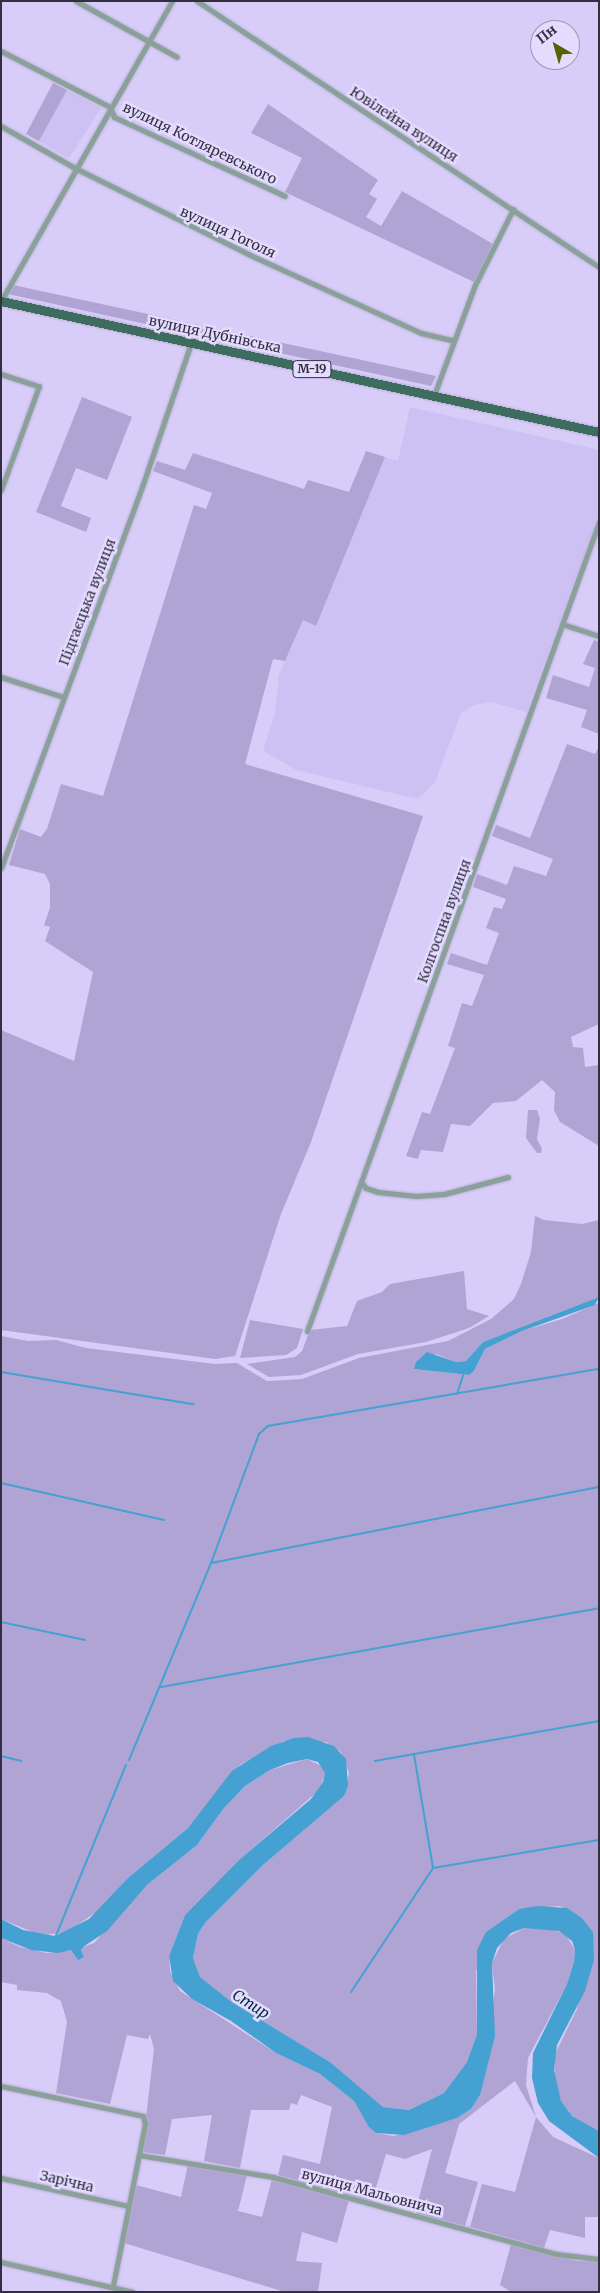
<!DOCTYPE html>
<meta charset="utf-8">
<style>
body{margin:0}
#map{position:relative;width:600px;height:2293px;overflow:hidden;background:#d7cdf8;font-family:Merriweather,serif}
div>[style]{position:absolute}
.built>*{inset:0;background:#ccc1f2}
.green>*{inset:0;background:#afa4d3}
.water>*{inset:0;background:#45a1d1}
.stream>*{height:2px;margin:-1px;padding:0 1px;transform-origin:1px;border-radius:1px;background:#45a1d1}
.roads{filter:drop-shadow(0 0 1px #b6add3) drop-shadow(0 0 1px #b6add3)}
.minor>*{height:5px;margin:-2.5px;padding:0 2.5px;transform-origin:2.5px;border-radius:2.5px;background:#8aa19a}
.trunk>*{height:9px;margin:-4.5px;padding:0 4.5px;transform-origin:4.5px;border-radius:4.5px;background:#3e6d60}
span{translate:-50% -50%;white-space:nowrap;text-align:center;line-height:1.15;-webkit-text-stroke:5px #e3dcff;paint-order:stroke}
.shield-label span{padding:1px 4px;background:#e3dcff;border:1px solid;border-radius:4px;-webkit-text-stroke-width:0}
.shield-label{font-size:12px;color:#332f40;font-weight:700}
.street-label{font-size:14px;color:#332f40}
.water-label{font-size:15px;color:#032d41;font-style:italic}
.frame{position:absolute;inset:0;border:2px solid #332f40;pointer-events:none}
.north{position:absolute;left:530px;top:20px;width:50px;height:50px;box-sizing:border-box;background:#e3dcff;border:1px solid #9d97b3;border-radius:50%;rotate:322deg;font-size:14px;font-weight:700;line-height:20px;text-align:center;color:#332f40}
.north::after{content:'';display:block;margin:auto;width:18px;height:22px;background:#5a6100;clip-path:polygon(50% 0,100% 100%,50% 72%,0 100%)}
</style>
<div id="map">
<div class="built">
<i style="clip-path:polygon(67px 90px,101px 108px,69px 158px,39px 141px)"></i>
<i style="clip-path:polygon(410px 407px,599px 450px,599px 514px,526px 712px,491px 702px,474px 705px,461px 713px,435px 782px,418px 799px,296px 770px,263px 751px,275px 713px,279px 675px,303px 620px,316px 626px,385px 457px,398px 461px)"></i>
</div>
<div class="green">
<i style="clip-path:polygon(53px 83px,67px 90px,39px 141px,26px 134px)"></i>
<i style="clip-path:polygon(268px 104px,378px 180px,369px 194px,377px 199px,366px 217px,381px 226px,402px 191px,493px 244px,474px 282px,285px 192px,302px 158px,251px 133px)"></i>
<i style="clip-path:polygon(13px 285px,436px 376px,431px 386px,8px 294px)"></i>
<i style="clip-path:polygon(82px 397px,132px 417px,107px 480px,76px 468px,61px 506px,91px 518px,86px 532px,36px 512px)"></i>
<i style="clip-path:polygon(366px 451px,385px 457px,316px 626px,303px 620px,285px 661px,273px 659px,245px 764px,423px 816px,311px 1142px,281px 1214px,235px 1356px,215px 1359px,1px 1330px,1px 1030px,74px 1061px,93px 972px,45px 941px,50px 927px,44px 925px,50px 908px,50px 884px,45px 874px,9px 865px,20px 829px,41px 837px,47px 829px,61px 784px,103px 796px,194px 505px,206px 509px,212px 493px,153px 471px,157px 461px,185px 470px,193px 453px,304px 489px,308px 480px,349px 492px)"></i>
<i style="clip-path:polygon(594px 640px,599px 642px,599px 734px,581px 727px,587px 710px,546px 698px,553px 675px,589px 687px,595px 668px,583px 664px)"></i>
<i style="clip-path:polygon(567px 744px,595px 754px,599px 746px,599px 1024px,571px 1037px,573px 1047px,583px 1048px,585px 1067px,599px 1065px,599px 1146px,560px 1122px,554px 1110px,555px 1092px,542px 1080px,516px 1101px,493px 1103px,470px 1126px,451px 1124px,443px 1152px,421px 1150px,418px 1159px,406px 1156px,422px 1112px,430px 1114px,455px 1048px,448px 1046px,462px 1003px,472px 1006px,484px 975px,447px 964px,451px 953px,487px 965px,499px 933px,486px 928px,494px 907px,502px 909px,506px 899px,473px 887px,477px 874px,507px 885px,514px 866px,546px 876px,553px 859px,492px 836px,496px 825px,530px 838px)"></i>
<i style="clip-path:polygon(528px 1110px,537px 1110px,540px 1119px,537px 1139px,542px 1149px,541px 1153px,537px 1153px,526px 1138px)"></i>
<i style="clip-path:polygon(535px 1216px,544px 1220px,582px 1224px,599px 1220px,599px 1297px,483px 1342px,466px 1361px,456px 1362px,436px 1354px,414px 1369px,469px 1375px,474px 1371px,485px 1349px,522px 1331px,562px 1319px,599px 1303px,599px 2131px,572px 2116px,561px 2101px,555px 2082px,554px 2056px,577px 2009px,593px 1932px,582px 1918px,560px 1906px,519px 1909px,486px 1932px,476px 1972px,477px 2034px,467px 2062px,444px 2093px,409px 2110px,383px 2107px,330px 2062px,233px 2003px,200px 1977px,193px 1958px,198px 1934px,205px 1923px,263px 1865px,344px 1796px,349px 1773px,341px 1752px,326px 1742px,283px 1741px,240px 1765px,188px 1828px,128px 1878px,98px 1911px,65px 1933px,40px 1935px,1px 1919px,1px 1336px,28px 1341px,56px 1340px,86px 1348px,215px 1364px,237px 1363px,267px 1381px,302px 1379px,359px 1358px,448px 1341px,491px 1319px,514px 1299px,521px 1284px,531px 1252px)"></i>
<i style="clip-path:polygon(464px 1271px,467px 1309px,489px 1316px,469px 1328px,426px 1342px,358px 1354px,301px 1375px,269px 1377px,247px 1364px,295px 1357px,302px 1351px,310px 1330px,347px 1326px,357px 1301px,382px 1292px,390px 1284px)"></i>
<i style="clip-path:polygon(250px 1320px,303px 1329px,297px 1348px,286px 1355px,240px 1358px)"></i>
<i style="clip-path:polygon(307px 1759px,323px 1767px,325px 1774px,319px 1790px,239px 1860px,185px 1915px,169px 1956px,170px 1971px,180px 1991px,276px 2053px,320px 2074px,354px 2101px,376px 2133px,394px 2136px,457px 2118px,471px 2109px,480px 2095px,495px 1990px,492px 1963px,504px 1939px,524px 1928px,538px 1927px,551px 1928px,566px 1935px,575px 1950px,574px 1962px,567px 1984px,528px 2058px,526px 2085px,536px 2117px,553px 2137px,599px 2158px,599px 2217px,585px 2217px,585px 2238px,550px 2230px,544px 2248px,470px 2227px,482px 2184px,515px 2192px,536px 2117px,515px 2081px,459px 2124px,445px 2173px,478px 2182px,465px 2226px,415px 2213px,432px 2149px,405px 2159px,386px 2154px,372px 2201px,278px 2175px,283px 2155px,320px 2164px,332px 2107px,301px 2095px,297px 2105px,291px 2103px,289px 2110px,251px 2110px,240px 2168px,204px 2161px,212px 2115px,172px 2119px,165px 2155px,142px 2152px,154px 2049px,150px 2034px,148px 2039px,127px 2035px,110px 2104px,56px 2093px,67px 2022px,61px 2001px,47px 1993px,17px 1990px,17px 1985px,1px 1982px,1px 1938px,20px 1947px,47px 1953px,72px 1950px,84px 1957px,81px 1950px,83px 1947px,94px 1943px,147px 1885px,197px 1845px,224px 1808px,245px 1786px,270px 1770px)"></i>
<i style="clip-path:polygon(188px 2164px,247px 2175px,238px 2211px,262px 2217px,272px 2179px,349px 2200px,337px 2243px,302px 2232px,296px 2261px,322px 2263px,318px 2292px,285px 2292px,124px 2243px,136px 2185px,181px 2197px)"></i>
<i style="clip-path:polygon(511px 2244px,578px 2261px,599px 2261px,599px 2292px,511px 2292px,500px 2285px)"></i>
</div>
<div class="water">
<i style="clip-path:polygon(599px 1297px,595px 1305px,522px 1331px,485px 1349px,474px 1371px,469px 1375px,414px 1369px,416px 1362px,427px 1352px,456px 1362px,466px 1361px,483px 1342px)"></i>
<i style="clip-path:polygon(308px 1737px,334px 1746px,346px 1759px,348px 1786px,344px 1796px,263px 1865px,205px 1923px,198px 1934px,193px 1958px,200px 1977px,233px 2003px,330px 2062px,383px 2107px,409px 2110px,444px 2093px,467px 2062px,477px 2034px,477px 1950px,486px 1932px,519px 1909px,537px 1906px,567px 1908px,582px 1918px,593px 1932px,594px 1960px,585px 1991px,557px 2045px,554px 2070px,561px 2101px,572px 2116px,599px 2131px,599px 2158px,549px 2121px,538px 2103px,532px 2078px,533px 2053px,567px 1984px,574px 1962px,575px 1950px,572px 1941px,559px 1931px,524px 1928px,511px 1933px,497px 1948px,492px 1963px,495px 2036px,480px 2095px,471px 2109px,457px 2118px,404px 2135px,376px 2133px,369px 2127px,354px 2101px,320px 2074px,276px 2053px,231px 2021px,192px 1999px,173px 1981px,169px 1956px,185px 1915px,239px 1860px,311px 1799px,323px 1782px,325px 1773px,318px 1762px,307px 1759px,288px 1763px,270px 1770px,245px 1786px,224px 1808px,197px 1845px,147px 1885px,107px 1931px,83px 1947px,81px 1950px,84px 1957px,78px 1960px,71px 1950px,58px 1953px,31px 1950px,1px 1938px,1px 1919px,23px 1930px,55px 1936px,89px 1919px,128px 1878px,188px 1828px,232px 1771px,271px 1746px,294px 1738px)"></i>
</div>
<div class="stream">
<i style="left:1px;top:1372px;width:195px;rotate:9.5deg"></i>
<i style="left:457px;top:1394px;width:20px;rotate:-72deg"></i>
<i style="left:1px;top:1483px;width:167px;rotate:12.8deg"></i>
<i style="left:211px;top:1563px;width:395px;rotate:-11.1deg"></i>
<i style="left:1px;top:1622px;width:86px;rotate:12.1deg"></i>
<i style="left:161px;top:1687px;width:445px;rotate:-10.2deg"></i>
<i style="left:1px;top:1756px;width:21px;rotate:14deg"></i>
<i style="left:129px;top:1760px;width:213px;rotate:-67.4deg"></i>
<i style="left:211px;top:1563px;width:138px;rotate:-69.6deg"></i>
<i style="left:259px;top:1434px;width:12px;rotate:-42deg"></i>
<i style="left:268px;top:1426px;width:336px;rotate:-9.8deg"></i>
<i style="left:375px;top:1761px;width:228px;rotate:-10.1deg"></i>
<i style="left:433px;top:1868px;width:168px;rotate:-9.6deg"></i>
<i style="left:55px;top:1938px;width:187px;rotate:-67.7deg"></i>
<i style="left:351px;top:1992px;width:149px;rotate:-56.5deg"></i>
<i style="left:433px;top:1868px;width:116px;rotate:-99.5deg"></i>
</div>
<div class="roads">
<div class="minor">
<i style="left:76px;top:1px;width:115px;rotate:29deg"></i>
<i style="left:197px;top:1px;width:482px;rotate:33.5deg"></i>
<i style="left:1px;top:51px;width:123px;rotate:27.2deg"></i>
<i style="left:110px;top:107px;width:11px;rotate:68deg"></i>
<i style="left:114px;top:117px;width:188px;rotate:24.8deg"></i>
<i style="left:1px;top:126px;width:85px;rotate:29.6deg"></i>
<i style="left:75px;top:168px;width:195px;rotate:26.4deg"></i>
<i style="left:250px;top:255px;width:188px;rotate:24.5deg"></i>
<i style="left:421px;top:333px;width:32px;rotate:13deg"></i>
<i style="left:1px;top:301px;width:345px;rotate:-60.3deg"></i>
<i style="left:1px;top:374px;width:40px;rotate:18deg"></i>
<i style="left:39px;top:386px;width:111px;rotate:110.1deg"></i>
<i style="left:434px;top:395px;width:117px;rotate:-69.6deg"></i>
<i style="left:475px;top:285px;width:85px;rotate:-63.4deg"></i>
<i style="left:562px;top:624px;width:39px;rotate:18deg"></i>
<i style="left:1px;top:677px;width:65px;rotate:17.9deg"></i>
<i style="left:1px;top:868px;width:409px;rotate:-69.7deg"></i>
<i style="left:143px;top:484px;width:149px;rotate:-71.2deg"></i>
<i style="left:508px;top:1177px;width:66px;rotate:165.1deg"></i>
<i style="left:444px;top:1194px;width:28px;rotate:176deg"></i>
<i style="left:416px;top:1196px;width:38px;rotate:-174deg"></i>
<i style="left:378px;top:1192px;width:13px;rotate:-162deg"></i>
<i style="left:366px;top:1188px;width:8px;rotate:-130deg"></i>
<i style="left:361px;top:1182px;width:702px;rotate:-70.17deg"></i>
<i style="left:307px;top:1331px;width:158px;rotate:-70.1deg"></i>
<i style="left:1px;top:2086px;width:145px;rotate:11.9deg"></i>
<i style="left:143px;top:2116px;width:8px;rotate:76deg"></i>
<i style="left:145px;top:2124px;width:165px;rotate:101.2deg"></i>
<i style="left:139px;top:2155px;width:136px;rotate:9.3deg"></i>
<i style="left:273px;top:2177px;width:293px;rotate:15.2deg"></i>
<i style="left:556px;top:2254px;width:43px;rotate:6.6deg"></i>
<i style="left:1px;top:2178px;width:130px;rotate:12.4deg"></i>
<i style="left:1px;top:2262px;width:135px;rotate:12.8deg"></i>
</div>
<div class="trunk">
<i style="left:1px;top:301px;width:612px;rotate:12.36deg"></i>
</div>
</div>
<div class="shield-label">
<span style="left:312px;top:369px">М-19</span>
</div>
<div class="street-label">
<span style="left:404px;top:124px;rotate:33deg">Ювілейна вулиця</span>
<span style="left:200px;top:143px;rotate:26deg">вулиця Котляревського</span>
<span style="left:228px;top:232px;rotate:25deg">вулиця Гоголя</span>
<span style="left:215px;top:334px;rotate:12deg">вулиця Дубнівська</span>
<span style="left:87px;top:602px;rotate:-69deg">Підгаєцька вулиця</span>
<span style="left:444px;top:921px;rotate:-70deg">Колгоспна вулиця</span>
<span style="left:67px;top:2181px;rotate:13deg">Зарічна</span>
<span style="left:372px;top:2192px;rotate:15deg">вулиця Мальовнича</span>
</div>
<div class="water-label">
<span style="left:251px;top:2004px;rotate:32deg">Стир</span>
</div>
<div class="frame"></div>
<div class="north">Пн</div>
</div>
